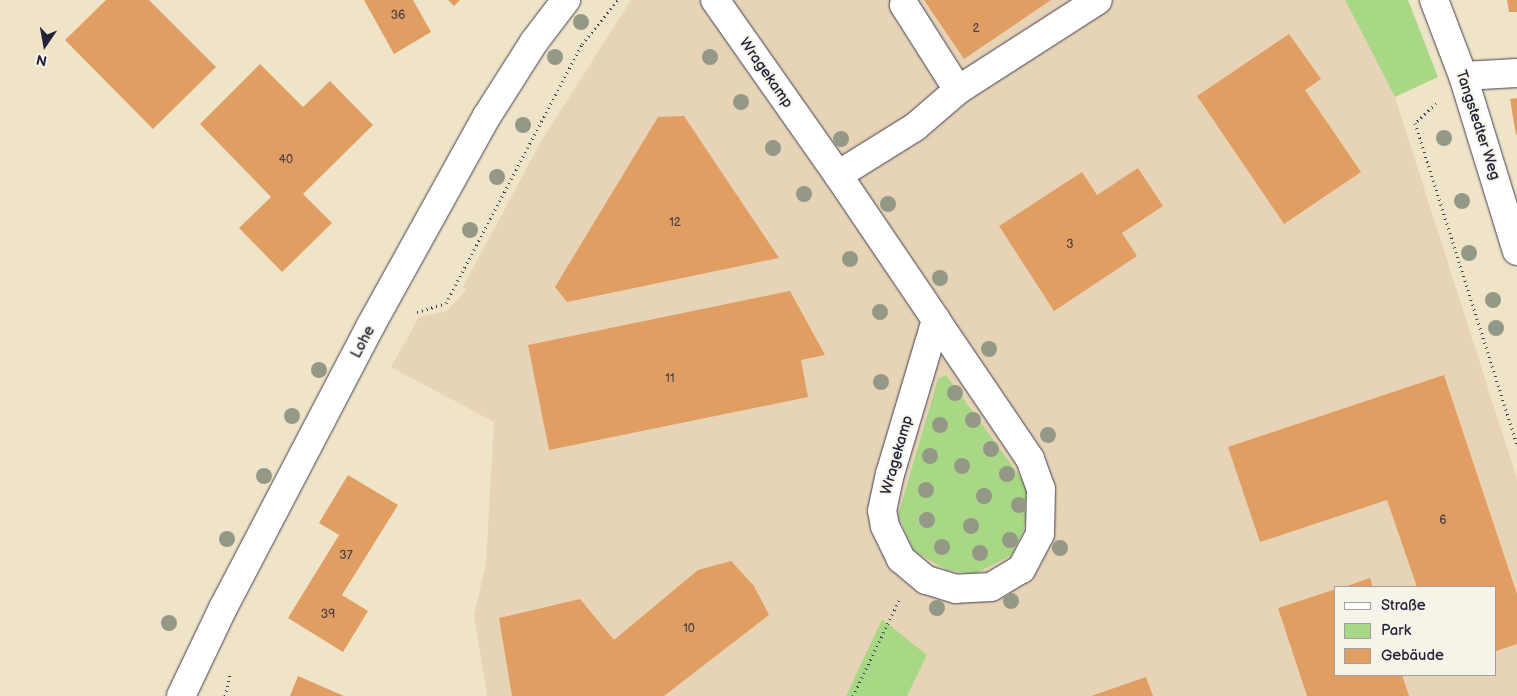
<!DOCTYPE html>
<meta charset="utf-8">
<style>
body{margin:0}
#map{position:relative;width:1517px;height:696px;overflow:hidden;background:#efe4c8;font-family:"Balsamiq Sans",sans-serif}
div>[style]{position:absolute}
.built>*{inset:0;background:#e7d4b7}
.green>*{inset:0;background:#a8d885}
.building>*{inset:0;background:#e19e63}
.path>*{height:3px;margin-top:-1.5px;transform-origin:0;background:repeating-linear-gradient(90deg,#413f50 0 1px,transparent 0 5px)}
.roads{filter:drop-shadow(0 0 1px #413f50) drop-shadow(0 0 1px #413f50)}
.minor>*{height:28px;margin:-14px;padding:0 14px;transform-origin:14px;border-radius:14px;background:#fff}
.major>*{height:28px;margin:-14px;padding:0 14px;transform-origin:14px;border-radius:14px;background:#fff}
.trees>*{width:16px;height:16px;margin:-8px;border-radius:50%;background:#949887}
span{translate:-50% -50%;white-space:nowrap;text-align:center;line-height:1.15;-webkit-text-stroke:4px #f7f3e8;paint-order:stroke}
.number-label{font-size:12px;color:#524145}
.number-label span{-webkit-text-stroke-width:0}
.street-label{font-size:15px;color:#22223b}
.legend{position:absolute;left:1334px;top:586px;width:162px;height:90px;box-sizing:border-box;background:#f7f3e8;border:1px solid #a29fa3;margin:0;padding:6px 9px;list-style:none;font-size:15px;color:#22223b}
.legend li{display:flex;align-items:center;gap:10px;height:25px}
.legend b{width:25px;border:1px solid #a29fa3}
.north{position:absolute;left:20px;top:20px;width:50px;height:50px;-webkit-text-stroke:4px #f7f3e8;paint-order:stroke;rotate:192deg;font-size:14px;font-weight:700;line-height:20px;text-align:center;color:#22223b}
.north::after{content:'';display:block;margin:auto;width:18px;height:22px;background:#22223b;clip-path:polygon(50% 0,100% 100%,50% 72%,0 100%)}
</style>
<div id="map">
<div class="built">
<i style="clip-path:polygon(evenodd,631px 0,1345px 0,1395px 97px,1517px 479px,1517px 696px,907px 696px,927px 655px,882px 619px,846px 696px,487px 696px,474px 616px,486px 563px,494px 422px,391px 367px,419px 317px,447px 311px,467px 289px,463px 287px,540px 143px,631px 0,1336px 587px,1496px 587px,1496px 675px,1336px 675px,1336px 587px)"></i>
</div>
<div class="green">
<i style="clip-path:polygon(1345px 0,1408px 0,1438px 77px,1395px 97px)"></i>
<i style="clip-path:polygon(946px 375px,1024px 482px,1028px 498px,1024px 529px,1012px 555px,974px 574px,947px 570px,914px 551px,898px 515px,938px 379px)"></i>
<i style="clip-path:polygon(882px 619px,927px 655px,907px 696px,846px 696px)"></i>
</div>
<div class="building">
<i style="clip-path:polygon(106px 0,149px 0,216px 67px,153px 129px,65px 40px)"></i>
<i style="clip-path:polygon(364px 0,413px 0,431px 32px,394px 54px)"></i>
<i style="clip-path:polygon(448px 0,460px 0,454px 6px)"></i>
<i style="clip-path:polygon(924px 0,1051px 0,964px 59px)"></i>
<i style="clip-path:polygon(1507px 0,1517px 0,1517px 12px,1509px 12px)"></i>
<i style="clip-path:polygon(1289px 34px,1321px 79px,1305px 90px,1361px 172px,1284px 224px,1197px 96px)"></i>
<i style="clip-path:polygon(260px 64px,303px 107px,330px 81px,373px 125px,303px 194px,332px 223px,282px 272px,239px 228px,271px 197px,200px 124px)"></i>
<i style="clip-path:polygon(1517px 98px,1517px 135px,1516px 135px,1510px 99px)"></i>
<i style="clip-path:polygon(684px 116px,779px 258px,567px 302px,555px 287px,658px 117px)"></i>
<i style="clip-path:polygon(1138px 168px,1163px 206px,1122px 233px,1137px 256px,1054px 311px,999px 226px,1082px 172px,1097px 195px)"></i>
<i style="clip-path:polygon(790px 291px,825px 355px,801px 360px,808px 397px,549px 450px,528px 345px)"></i>
<i style="clip-path:polygon(1444px 375px,1517px 594px,1517px 644px,1496px 651px,1496px 587px,1417px 587px,1387px 500px,1260px 542px,1228px 447px)"></i>
<i style="clip-path:polygon(348px 475px,398px 505px,342px 595px,368px 611px,343px 652px,288px 618px,339px 535px,319px 523px)"></i>
<i style="clip-path:polygon(731px 561px,754px 586px,769px 615px,664px 696px,512px 696px,499px 618px,580px 599px,614px 640px,698px 570px)"></i>
<i style="clip-path:polygon(1370px 578px,1373px 587px,1344px 587px)"></i>
<i style="clip-path:polygon(1336px 589px,1336px 675px,1402px 675px,1409px 696px,1307px 696px,1278px 608px)"></i>
<i style="clip-path:polygon(298px 676px,344px 696px,290px 696px)"></i>
<i style="clip-path:polygon(1146px 677px,1153px 696px,1091px 696px)"></i>
</div>
<div class="path">
<i style="left:1436px;top:103px;width:29px;rotate:136deg"></i>
<i style="left:1415px;top:123px;width:338px;rotate:72.4deg"></i>
<i style="left:417px;top:312px;width:30px;rotate:-17deg"></i>
<i style="left:446px;top:303px;width:293px;rotate:-62.3deg"></i>
<i style="left:582px;top:44px;width:57px;rotate:-50.7deg"></i>
<i style="left:225px;top:696px;width:23px;rotate:-77deg"></i>
<i style="left:853px;top:696px;width:106px;rotate:-64.4deg"></i>
</div>
<div class="roads">
<div class="minor">
<i style="left:715px;top:0;width:214px;rotate:54.9deg"></i>
<i style="left:838px;top:175px;width:175px;rotate:55.9deg"></i>
<i style="left:936px;top:320px;width:168px;rotate:55.9deg"></i>
<i style="left:1030px;top:459px;width:32px;rotate:70deg"></i>
<i style="left:1041px;top:489px;width:45px;rotate:91.3deg"></i>
<i style="left:1040px;top:534px;width:40px;rotate:118deg"></i>
<i style="left:1021px;top:569px;width:35px;rotate:149deg"></i>
<i style="left:991px;top:587px;width:35px;rotate:177deg"></i>
<i style="left:956px;top:589px;width:31px;rotate:-163deg"></i>
<i style="left:926px;top:580px;width:33px;rotate:-140deg"></i>
<i style="left:901px;top:559px;width:37px;rotate:-116deg"></i>
<i style="left:885px;top:526px;width:15px;rotate:-101deg"></i>
<i style="left:882px;top:511px;width:38px;rotate:-78deg"></i>
<i style="left:890px;top:474px;width:161px;rotate:-73.4deg"></i>
<i style="left:1434px;top:0;width:81px;rotate:69.1deg"></i>
<i style="left:1463px;top:76px;width:183px;rotate:72.9deg"></i>
<i style="left:1463px;top:76px;width:54px;rotate:-3.2deg"></i>
<i style="left:958px;top:90px;width:166px;rotate:-32.7deg"></i>
<i style="left:838px;top:175px;width:91px;rotate:-31.9deg"></i>
<i style="left:915px;top:127px;width:57px;rotate:-40.7deg"></i>
<i style="left:958px;top:90px;width:101px;rotate:-122.4deg"></i>
</div>
<div class="major">
<i style="left:181px;top:696px;width:98px;rotate:-64.5deg"></i>
<i style="left:223px;top:608px;width:319px;rotate:-62.4deg"></i>
<i style="left:371px;top:325px;width:239px;rotate:-61deg"></i>
<i style="left:487px;top:116px;width:88px;rotate:-57.6deg"></i>
<i style="left:534px;top:42px;width:53px;rotate:-52.7deg"></i>
</div>
</div>
<div class="trees">
<i style="left:581px;top:22px"></i>
<i style="left:555px;top:57px"></i>
<i style="left:710px;top:57px"></i>
<i style="left:741px;top:102px"></i>
<i style="left:523px;top:125px"></i>
<i style="left:1444px;top:138px"></i>
<i style="left:841px;top:139px"></i>
<i style="left:773px;top:148px"></i>
<i style="left:497px;top:177px"></i>
<i style="left:804px;top:194px"></i>
<i style="left:1462px;top:201px"></i>
<i style="left:888px;top:204px"></i>
<i style="left:470px;top:230px"></i>
<i style="left:1469px;top:253px"></i>
<i style="left:850px;top:259px"></i>
<i style="left:940px;top:278px"></i>
<i style="left:1493px;top:300px"></i>
<i style="left:880px;top:312px"></i>
<i style="left:1496px;top:328px"></i>
<i style="left:989px;top:349px"></i>
<i style="left:319px;top:370px"></i>
<i style="left:881px;top:382px"></i>
<i style="left:955px;top:393px"></i>
<i style="left:292px;top:416px"></i>
<i style="left:973px;top:420px"></i>
<i style="left:940px;top:425px"></i>
<i style="left:1048px;top:435px"></i>
<i style="left:991px;top:449px"></i>
<i style="left:930px;top:456px"></i>
<i style="left:962px;top:466px"></i>
<i style="left:1007px;top:474px"></i>
<i style="left:264px;top:476px"></i>
<i style="left:926px;top:490px"></i>
<i style="left:984px;top:496px"></i>
<i style="left:1019px;top:505px"></i>
<i style="left:927px;top:520px"></i>
<i style="left:971px;top:526px"></i>
<i style="left:227px;top:539px"></i>
<i style="left:1010px;top:540px"></i>
<i style="left:942px;top:547px"></i>
<i style="left:1060px;top:548px"></i>
<i style="left:980px;top:553px"></i>
<i style="left:1011px;top:601px"></i>
<i style="left:937px;top:608px"></i>
<i style="left:169px;top:623px"></i>
</div>
<div class="number-label">
<span style="left:398px;top:16px">36</span>
<span style="left:976px;top:29px">2</span>
<span style="left:286px;top:160px">40</span>
<span style="left:675px;top:223px">12</span>
<span style="left:1070px;top:245px">3</span>
<span style="left:670px;top:379px">11</span>
<span style="left:1443px;top:521px">6</span>
<span style="left:346px;top:556px">37</span>
<span style="left:328px;top:615px">39</span>
<span style="left:689px;top:629px">10</span>
</div>
<div class="street-label">
<span style="left:766px;top:73px;rotate:55deg">Wragekamp</span>
<span style="left:1478px;top:125px;rotate:72deg">Tangstedter Weg</span>
<span style="left:363px;top:342px;rotate:-62deg">Lohe</span>
<span style="left:897px;top:455px;rotate:-74deg">Wragekamp</span>
</div>
<ul class="legend">
<li><b style="height:6px;background:#fff"></b>Straße</li>
<li><b style="height:14px;background:#a8d885"></b>Park</li>
<li><b style="height:14px;background:#e19e63"></b>Gebäude</li>
</ul>
<div class="north">N</div>
</div>
